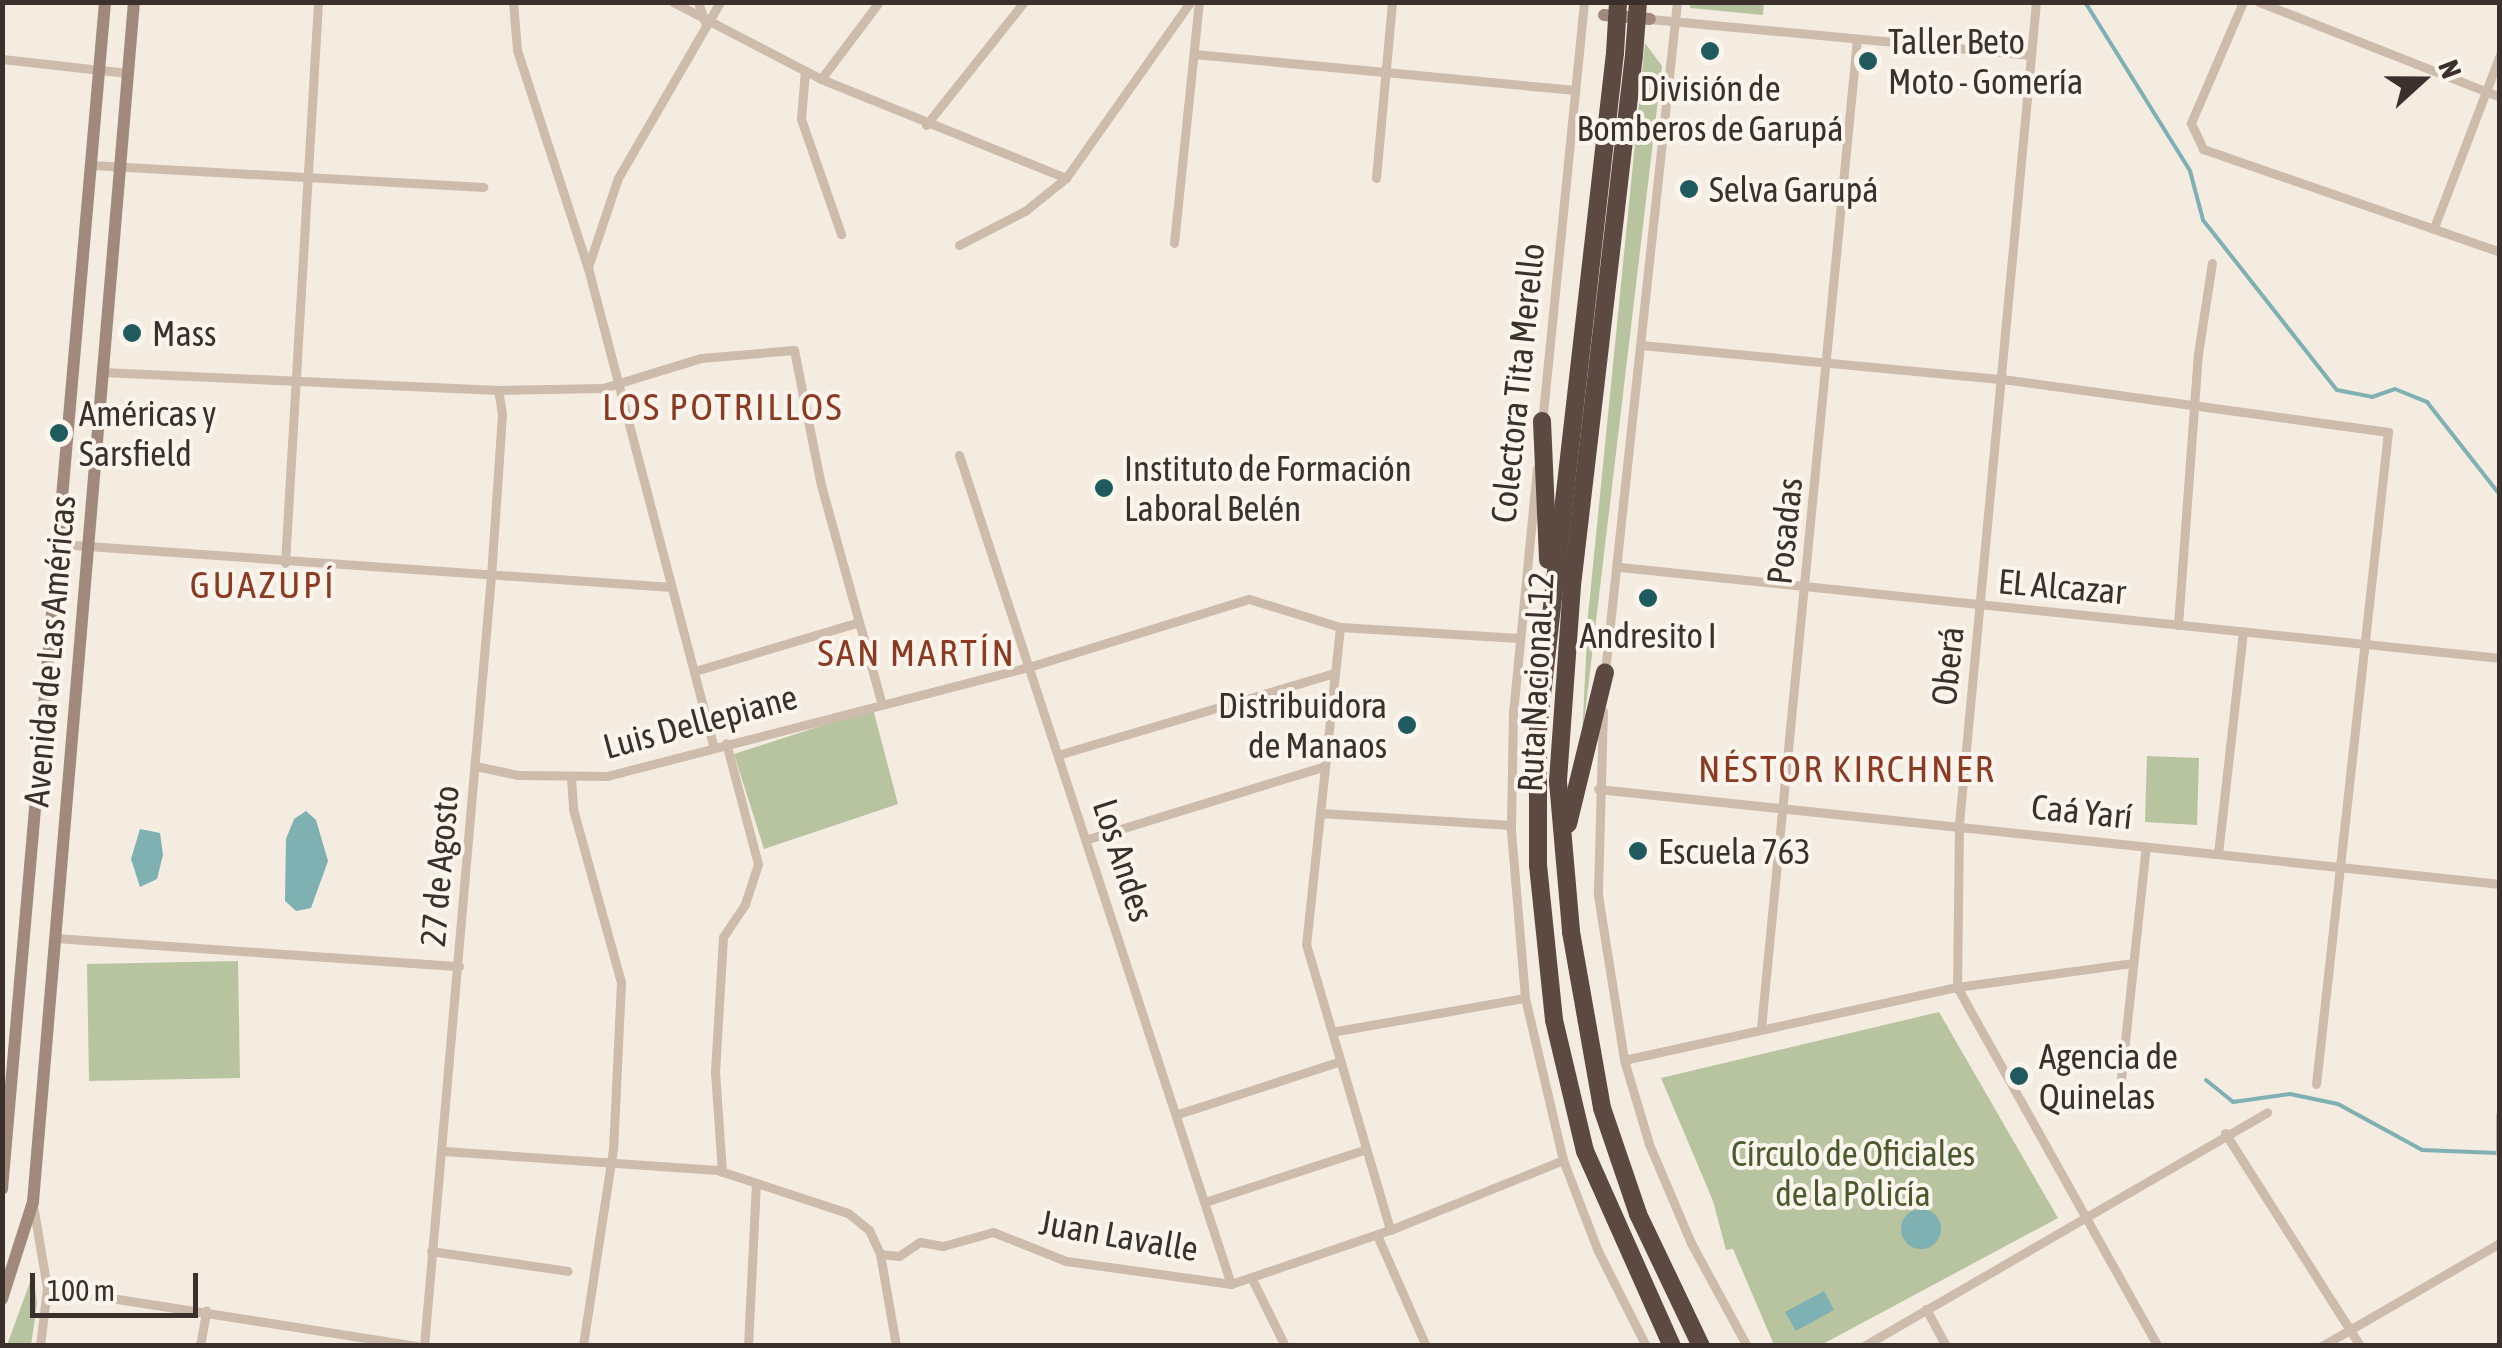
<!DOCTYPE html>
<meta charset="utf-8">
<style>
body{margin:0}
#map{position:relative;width:2502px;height:1348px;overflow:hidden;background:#f4ebe1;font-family:"Asap Condensed",sans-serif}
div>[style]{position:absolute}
.green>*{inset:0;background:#b8c4a0}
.water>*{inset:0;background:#7fb0b2}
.round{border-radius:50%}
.stream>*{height:4px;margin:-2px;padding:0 2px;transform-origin:2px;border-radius:2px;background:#7fb0b2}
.street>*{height:9px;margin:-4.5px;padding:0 4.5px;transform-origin:4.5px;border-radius:4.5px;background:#cdbbac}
.secondary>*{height:12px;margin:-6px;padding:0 6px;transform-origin:6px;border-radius:6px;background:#a18a7d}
.highway>*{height:18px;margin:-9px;padding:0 9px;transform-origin:9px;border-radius:9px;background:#5c4a42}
.highway-bridge>*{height:18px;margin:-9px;padding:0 9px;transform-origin:9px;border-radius:9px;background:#5c4a42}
.dots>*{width:28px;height:28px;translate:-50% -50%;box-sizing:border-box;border:5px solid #fbf5ee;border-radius:50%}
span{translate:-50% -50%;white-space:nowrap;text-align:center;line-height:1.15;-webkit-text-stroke:8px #fbf5ee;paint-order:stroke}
.poi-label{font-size:35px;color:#3b302b}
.left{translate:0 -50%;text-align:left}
.right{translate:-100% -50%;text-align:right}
.street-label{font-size:35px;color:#3b302b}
.park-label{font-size:35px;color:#4a5a2e}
.neighbourhood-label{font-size:38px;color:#8c3b22;letter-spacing:2.5px}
.frame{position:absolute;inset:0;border:5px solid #3b302b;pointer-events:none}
.north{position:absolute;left:2372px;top:30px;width:100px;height:100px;-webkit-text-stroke:8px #fbf5ee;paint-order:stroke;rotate:69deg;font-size:28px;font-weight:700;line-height:40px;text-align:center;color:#3b302b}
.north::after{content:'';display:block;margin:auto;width:35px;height:45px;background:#3b302b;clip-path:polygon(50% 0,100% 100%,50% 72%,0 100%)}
.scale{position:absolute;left:30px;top:1273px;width:168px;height:45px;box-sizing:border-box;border:5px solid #3b302b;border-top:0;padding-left:12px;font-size:30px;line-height:35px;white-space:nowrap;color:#3b302b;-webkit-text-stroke:8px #fbf5ee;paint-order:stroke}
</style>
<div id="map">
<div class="green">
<i style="clip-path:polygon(1690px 3px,1764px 3px,1763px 15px,1690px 8px)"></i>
<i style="clip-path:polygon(1645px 43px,1662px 66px,1582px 739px,1588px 616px)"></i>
<i style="clip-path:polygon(873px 709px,898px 804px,764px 849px,734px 754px)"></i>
<i style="clip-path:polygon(2147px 756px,2199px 758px,2197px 825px,2145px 822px)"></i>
<i style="clip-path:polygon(238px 961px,240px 1078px,89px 1081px,87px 964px)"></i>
<i style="clip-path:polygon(1939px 1012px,2058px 1218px,1821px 1345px,1774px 1345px,1733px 1249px,1726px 1250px,1713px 1201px,1661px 1078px)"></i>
<i style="clip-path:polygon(33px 1274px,37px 1303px,31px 1345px,7px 1345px)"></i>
</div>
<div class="water">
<i style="clip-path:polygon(306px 811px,316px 820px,328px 861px,311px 908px,296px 911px,285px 901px,286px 839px,294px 819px)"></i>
<i style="clip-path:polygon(140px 829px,160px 833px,163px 855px,157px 879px,140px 887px,131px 859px)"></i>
<i class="round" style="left:1901px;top:1209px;width:40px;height:40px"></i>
<i style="clip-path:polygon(1824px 1291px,1834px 1310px,1796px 1331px,1785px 1312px)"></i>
</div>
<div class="stream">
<i style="left:2085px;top:2px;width:199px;rotate:58.1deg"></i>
<i style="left:2190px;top:171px;width:51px;rotate:75.1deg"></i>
<i style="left:2203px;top:220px;width:216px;rotate:51.8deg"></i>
<i style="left:2337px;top:390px;width:36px;rotate:11deg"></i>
<i style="left:2372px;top:397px;width:24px;rotate:-19deg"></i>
<i style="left:2395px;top:389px;width:35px;rotate:22deg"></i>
<i style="left:2427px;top:402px;width:118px;rotate:51.9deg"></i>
<i style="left:2206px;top:1080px;width:35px;rotate:39deg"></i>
<i style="left:2233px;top:1102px;width:58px;rotate:-8deg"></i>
<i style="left:2290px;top:1094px;width:49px;rotate:11.8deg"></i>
<i style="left:2338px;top:1104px;width:96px;rotate:28.7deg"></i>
<i style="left:2422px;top:1150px;width:76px;rotate:2.3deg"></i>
</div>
<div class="street">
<i style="left:513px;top:2px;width:48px;rotate:85.2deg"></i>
<i style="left:517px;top:50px;width:229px;rotate:72deg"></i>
<i style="left:588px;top:268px;width:494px;rotate:75.3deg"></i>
<i style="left:673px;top:2px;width:167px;rotate:27.5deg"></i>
<i style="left:821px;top:79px;width:264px;rotate:22deg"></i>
<i style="left:698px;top:2px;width:21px;rotate:71deg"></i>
<i style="left:2036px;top:2px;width:827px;rotate:95.35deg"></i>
<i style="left:1959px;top:825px;width:162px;rotate:90.7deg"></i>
<i style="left:1957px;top:987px;width:411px;rotate:60.8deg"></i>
<i style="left:2243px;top:2px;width:132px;rotate:113.3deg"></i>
<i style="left:2191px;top:123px;width:29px;rotate:65deg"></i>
<i style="left:2203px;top:149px;width:314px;rotate:19.1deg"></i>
<i style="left:2259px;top:2px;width:259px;rotate:21.5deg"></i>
<i style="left:1650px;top:19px;width:383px;rotate:5.4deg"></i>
<i style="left:1194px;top:54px;width:380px;rotate:5.4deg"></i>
<i style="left:2px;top:59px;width:126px;rotate:6.4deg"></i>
<i style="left:805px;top:71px;width:48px;rotate:94.8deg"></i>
<i style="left:801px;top:119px;width:122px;rotate:70.8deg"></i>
<i style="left:821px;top:79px;width:96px;rotate:-53deg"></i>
<i style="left:926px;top:125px;width:157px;rotate:-51.5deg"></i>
<i style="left:91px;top:165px;width:393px;rotate:3.2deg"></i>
<i style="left:1376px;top:178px;width:177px;rotate:-84.8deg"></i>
<i style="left:2435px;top:225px;width:182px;rotate:-69.1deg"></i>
<i style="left:1174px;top:243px;width:242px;rotate:-84.1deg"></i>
<i style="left:959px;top:245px;width:74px;rotate:-27.3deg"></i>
<i style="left:1025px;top:211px;width:53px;rotate:-38.8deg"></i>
<i style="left:1066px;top:178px;width:215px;rotate:-54.8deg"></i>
<i style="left:588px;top:267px;width:94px;rotate:-71.4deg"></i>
<i style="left:618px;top:178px;width:203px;rotate:-59.9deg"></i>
<i style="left:1641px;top:345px;width:363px;rotate:5.4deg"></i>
<i style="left:2002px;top:379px;width:390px;rotate:7.8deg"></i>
<i style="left:2388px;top:432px;width:656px;rotate:96.3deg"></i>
<i style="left:102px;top:372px;width:396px;rotate:2.6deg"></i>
<i style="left:498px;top:390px;width:105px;rotate:-1.1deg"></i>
<i style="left:603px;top:388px;width:102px;rotate:-17deg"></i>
<i style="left:701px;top:358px;width:93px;rotate:-4.9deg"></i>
<i style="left:794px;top:350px;width:138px;rotate:78.7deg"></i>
<i style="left:821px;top:485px;width:225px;rotate:74.5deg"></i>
<i style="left:1542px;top:423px;width:423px;rotate:-84.3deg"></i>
<i style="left:959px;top:455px;width:872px;rotate:71.84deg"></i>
<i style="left:1537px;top:468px;width:245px;rotate:95.6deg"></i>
<i style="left:1513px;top:712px;width:119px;rotate:91deg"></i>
<i style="left:1511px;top:831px;width:168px;rotate:85.2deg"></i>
<i style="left:1525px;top:998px;width:166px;rotate:76.8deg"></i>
<i style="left:1563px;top:1160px;width:97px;rotate:69deg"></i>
<i style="left:1598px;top:1251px;width:106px;rotate:63.2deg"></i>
<i style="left:59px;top:544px;width:614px;rotate:4.02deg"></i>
<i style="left:285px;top:563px;width:562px;rotate:-86.63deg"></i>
<i style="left:1620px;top:567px;width:885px;rotate:5.9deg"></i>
<i style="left:2178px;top:625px;width:272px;rotate:-85.8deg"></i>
<i style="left:2198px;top:354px;width:92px;rotate:-81.3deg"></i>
<i style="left:1340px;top:627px;width:319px;rotate:96.1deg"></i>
<i style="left:1306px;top:944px;width:298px;rotate:73.6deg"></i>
<i style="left:695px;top:671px;width:171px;rotate:-16.6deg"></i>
<i style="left:1605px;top:671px;width:673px;rotate:-83.86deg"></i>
<i style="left:1603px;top:711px;width:184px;rotate:91.6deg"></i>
<i style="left:1598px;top:895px;width:167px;rotate:81deg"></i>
<i style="left:1624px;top:1060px;width:88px;rotate:73.4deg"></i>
<i style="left:1649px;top:1144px;width:108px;rotate:67deg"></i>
<i style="left:1691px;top:1243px;width:117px;rotate:61.5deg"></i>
<i style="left:1061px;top:754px;width:286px;rotate:-16.5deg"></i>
<i style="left:475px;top:766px;width:44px;rotate:11.8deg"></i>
<i style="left:518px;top:775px;width:89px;rotate:0.6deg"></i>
<i style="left:607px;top:776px;width:439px;rotate:-14.5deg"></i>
<i style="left:1032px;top:666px;width:227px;rotate:-17.2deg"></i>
<i style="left:1249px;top:599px;width:95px;rotate:17.1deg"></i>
<i style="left:1340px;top:627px;width:179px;rotate:3.5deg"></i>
<i style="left:571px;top:778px;width:31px;rotate:86deg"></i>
<i style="left:573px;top:809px;width:180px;rotate:74.5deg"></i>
<i style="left:621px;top:982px;width:167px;rotate:92.7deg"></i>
<i style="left:613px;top:1149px;width:199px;rotate:98.7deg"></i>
<i style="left:1598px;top:789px;width:907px;rotate:6.01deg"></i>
<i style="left:1320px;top:813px;width:191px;rotate:3.6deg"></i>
<i style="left:1088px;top:839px;width:248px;rotate:-17.1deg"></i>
<i style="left:2218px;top:854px;width:223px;rotate:-83.6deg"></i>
<i style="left:55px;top:938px;width:405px;rotate:4deg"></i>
<i style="left:1761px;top:1028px;width:994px;rotate:-84.46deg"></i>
<i style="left:1337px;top:1031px;width:191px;rotate:-10deg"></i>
<i style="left:1624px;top:1060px;width:341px;rotate:-12.4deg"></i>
<i style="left:1957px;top:987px;width:178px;rotate:-7.8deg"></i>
<i style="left:2120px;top:1088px;width:243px;rotate:-83.9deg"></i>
<i style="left:1178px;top:1114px;width:168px;rotate:-18deg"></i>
<i style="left:2500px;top:1115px;width:38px;rotate:90deg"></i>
<i style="left:2225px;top:1133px;width:252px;rotate:57.6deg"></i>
<i style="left:444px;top:1151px;width:274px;rotate:4deg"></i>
<i style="left:717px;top:1170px;width:138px;rotate:18.2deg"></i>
<i style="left:848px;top:1213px;width:27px;rotate:39deg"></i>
<i style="left:869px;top:1230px;width:26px;rotate:65deg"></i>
<i style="left:880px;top:1254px;width:19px;rotate:6deg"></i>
<i style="left:899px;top:1256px;width:25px;rotate:-34deg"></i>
<i style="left:920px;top:1242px;width:23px;rotate:10deg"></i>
<i style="left:943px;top:1246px;width:52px;rotate:-15.6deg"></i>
<i style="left:993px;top:1232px;width:79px;rotate:21.7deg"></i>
<i style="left:1066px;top:1261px;width:167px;rotate:7.9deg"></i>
<i style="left:1231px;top:1284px;width:168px;rotate:-18.8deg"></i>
<i style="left:1390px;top:1230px;width:187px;rotate:-22deg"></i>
<i style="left:722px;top:1172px;width:100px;rotate:-94deg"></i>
<i style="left:715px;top:1072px;width:135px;rotate:-86.6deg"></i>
<i style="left:723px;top:937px;width:40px;rotate:-56deg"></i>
<i style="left:745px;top:904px;width:42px;rotate:-72deg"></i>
<i style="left:758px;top:864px;width:125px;rotate:-104.8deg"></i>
<i style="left:1205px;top:1202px;width:166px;rotate:-18.2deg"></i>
<i style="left:33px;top:1205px;width:84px;rotate:80.4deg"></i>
<i style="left:47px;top:1288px;width:58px;rotate:96.9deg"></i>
<i style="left:1377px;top:1235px;width:121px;rotate:66.2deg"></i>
<i style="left:431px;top:1251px;width:138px;rotate:8.3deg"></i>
<i style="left:880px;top:1254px;width:93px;rotate:80.1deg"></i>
<i style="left:1252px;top:1279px;width:75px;rotate:63.8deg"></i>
<i style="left:47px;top:1288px;width:374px;rotate:8.9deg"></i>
<i style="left:1926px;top:1309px;width:42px;rotate:61.6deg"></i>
<i style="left:200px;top:1346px;width:36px;rotate:-80deg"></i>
<i style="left:424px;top:1346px;width:773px;rotate:-85.03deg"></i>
<i style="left:491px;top:576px;width:162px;rotate:-86.1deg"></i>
<i style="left:502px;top:414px;width:24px;rotate:-99deg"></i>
<i style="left:748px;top:1346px;width:161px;rotate:-87.2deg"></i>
<i style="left:1864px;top:1346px;width:466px;rotate:-30.1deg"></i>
<i style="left:2322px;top:1346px;width:206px;rotate:-30.1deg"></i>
</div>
<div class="secondary">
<i style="left:1604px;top:15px;width:46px;rotate:5deg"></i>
<i style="left:2px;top:1189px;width:1191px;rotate:-85.04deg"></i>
<i style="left:2px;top:1299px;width:102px;rotate:-72.3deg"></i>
<i style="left:33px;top:1202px;width:1204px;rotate:-85.19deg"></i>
</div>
<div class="highway">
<i style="left:1615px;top:53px;width:681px;rotate:96.49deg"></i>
<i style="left:1538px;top:730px;width:135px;rotate:90deg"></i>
<i style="left:1538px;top:865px;width:156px;rotate:84.1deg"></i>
<i style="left:1554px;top:1020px;width:135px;rotate:76.7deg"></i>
<i style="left:1585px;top:1151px;width:214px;rotate:66deg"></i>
<i style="left:1634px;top:55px;width:534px;rotate:96.67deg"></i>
<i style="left:1572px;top:585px;width:197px;rotate:94.1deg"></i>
<i style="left:1558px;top:782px;width:151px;rotate:85deg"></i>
<i style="left:1571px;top:932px;width:179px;rotate:80deg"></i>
<i style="left:1602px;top:1108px;width:112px;rotate:71.2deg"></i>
<i style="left:1638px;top:1214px;width:146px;rotate:64.5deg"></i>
<i style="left:1542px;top:421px;width:139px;rotate:87.5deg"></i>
<i style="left:1568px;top:824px;width:156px;rotate:-76.3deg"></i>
</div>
<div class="highway-bridge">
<i style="left:1615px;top:53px;width:51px;rotate:-86.6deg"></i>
<i style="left:1634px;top:55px;width:53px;rotate:-85.7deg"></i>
</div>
<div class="dots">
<i style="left:1710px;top:51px;background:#1f5a5e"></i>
<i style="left:1868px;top:61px;background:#1f5a5e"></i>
<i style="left:1689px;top:189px;background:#1f5a5e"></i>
<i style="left:132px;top:333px;background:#1f5a5e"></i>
<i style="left:59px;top:433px;background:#1f5a5e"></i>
<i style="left:1104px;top:488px;background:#1f5a5e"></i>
<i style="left:1648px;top:598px;background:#1f5a5e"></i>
<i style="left:1407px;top:725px;background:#1f5a5e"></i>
<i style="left:1638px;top:851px;background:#1f5a5e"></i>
<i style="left:2019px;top:1076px;background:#1f5a5e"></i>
</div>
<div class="poi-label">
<span class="left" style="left:1888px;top:61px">Taller Beto<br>Moto - Gomería</span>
<span style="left:1710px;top:108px">División de<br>Bomberos de Garupá</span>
<span class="left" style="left:1709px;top:189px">Selva Garupá</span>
<span class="left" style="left:152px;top:333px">Mass</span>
<span class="left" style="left:79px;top:433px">Américas y<br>Sarsfield</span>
<span class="left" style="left:1124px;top:488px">Instituto de Formación<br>Laboral Belén</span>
<span style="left:1648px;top:635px">Andresito I</span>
<span class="right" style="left:1387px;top:725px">Distribuidora<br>de Manaos</span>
<span class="left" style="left:1658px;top:851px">Escuela 763</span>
<span class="left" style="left:2039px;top:1076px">Agencia de<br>Quinelas</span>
</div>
<div class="street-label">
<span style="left:1517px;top:383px;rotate:-84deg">Colectora Tita Merello</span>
<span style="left:1784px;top:531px;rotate:-84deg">Posadas</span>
<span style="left:2062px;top:586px;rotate:5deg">EL Alcazar</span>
<span style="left:49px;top:651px;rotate:-85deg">Avenida de Las Américas</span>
<span style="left:1947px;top:666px;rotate:-84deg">Oberá</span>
<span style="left:1535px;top:682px;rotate:-87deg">Ruta Nacional 12</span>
<span style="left:700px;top:721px;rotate:-15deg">Luis Dellepiane</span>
<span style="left:2082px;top:811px;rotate:6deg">Caá Yarí</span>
<span style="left:1124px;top:860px;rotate:72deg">Los Andes</span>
<span style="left:439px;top:866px;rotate:-85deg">27 de Agosto</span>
<span style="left:1119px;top:1235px;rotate:10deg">Juan Lavalle</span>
</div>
<div class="park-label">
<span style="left:1853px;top:1173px">Círculo de Oficiales<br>de la Policía</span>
</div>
<div class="neighbourhood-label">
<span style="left:723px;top:407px">LOS POTRILLOS</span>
<span style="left:263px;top:585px">GUAZUPÍ</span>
<span style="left:917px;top:653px">SAN MARTÍN</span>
<span style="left:1847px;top:769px">NÉSTOR KIRCHNER</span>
</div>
<div class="frame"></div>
<div class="north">N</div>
<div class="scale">100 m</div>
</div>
